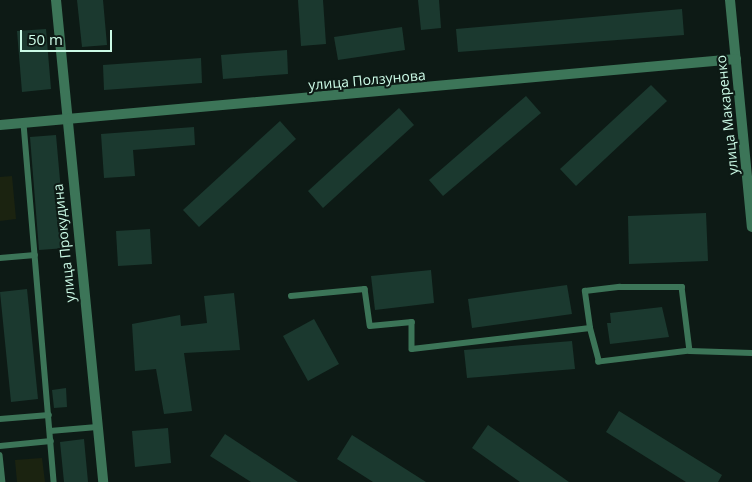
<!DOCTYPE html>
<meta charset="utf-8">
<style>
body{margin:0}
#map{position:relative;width:752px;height:482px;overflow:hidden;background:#0d1a15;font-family:"Open Sans",sans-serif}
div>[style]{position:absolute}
.green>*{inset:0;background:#1b2310}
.building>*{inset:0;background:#1b392f}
.lane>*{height:5.5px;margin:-2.75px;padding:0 2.75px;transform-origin:2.75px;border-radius:2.75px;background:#3c7558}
.street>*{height:10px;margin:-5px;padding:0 5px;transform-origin:5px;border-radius:5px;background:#3c7558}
span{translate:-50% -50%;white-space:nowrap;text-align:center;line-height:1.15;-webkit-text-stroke:4px #0d1a15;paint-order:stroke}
.street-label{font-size:14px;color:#cbfae6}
.scale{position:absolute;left:20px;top:30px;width:92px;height:22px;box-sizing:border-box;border:2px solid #cbfae6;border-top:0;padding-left:6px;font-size:15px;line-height:18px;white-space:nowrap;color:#cbfae6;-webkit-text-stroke:4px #0d1a15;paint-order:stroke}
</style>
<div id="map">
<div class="green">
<i style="clip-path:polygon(12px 176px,16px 219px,0 221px,0 177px)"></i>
<i style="clip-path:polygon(42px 458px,45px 482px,17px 482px,15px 460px)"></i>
</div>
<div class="building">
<i style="clip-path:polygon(77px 0,103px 0,107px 45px,82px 47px)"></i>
<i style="clip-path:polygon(298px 0,323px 0,326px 44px,301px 46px)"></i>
<i style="clip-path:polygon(418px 0,439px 0,441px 28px,421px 30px)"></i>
<i style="clip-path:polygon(682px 9px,684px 35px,458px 52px,456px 29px)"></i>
<i style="clip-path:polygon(402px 27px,405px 50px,338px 60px,334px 37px)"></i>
<i style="clip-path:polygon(46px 29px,51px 89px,22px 92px,17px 31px)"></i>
<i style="clip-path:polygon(287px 50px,288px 74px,223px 79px,221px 55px)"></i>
<i style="clip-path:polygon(201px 58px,202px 83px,104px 90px,103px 65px)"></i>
<i style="clip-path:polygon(651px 85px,667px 101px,576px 186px,560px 169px)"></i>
<i style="clip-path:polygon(526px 96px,541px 113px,443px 196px,429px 180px)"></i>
<i style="clip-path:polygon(399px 108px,414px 125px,323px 208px,308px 191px)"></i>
<i style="clip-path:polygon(280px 121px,296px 139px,199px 227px,183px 210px)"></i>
<i style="clip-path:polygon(194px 127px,195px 145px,133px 150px,135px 176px,104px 178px,101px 134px)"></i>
<i style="clip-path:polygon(56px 135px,66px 248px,39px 250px,30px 137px)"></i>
<i style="clip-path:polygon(706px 213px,708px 261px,629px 264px,628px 216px)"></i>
<i style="clip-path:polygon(150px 229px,152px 264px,118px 266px,116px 231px)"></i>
<i style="clip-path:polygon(431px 270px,434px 303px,375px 310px,371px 276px)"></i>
<i style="clip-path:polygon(567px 285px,572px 314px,472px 328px,468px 299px)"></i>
<i style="clip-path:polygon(27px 289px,38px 399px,11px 402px,0 292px)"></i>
<i style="clip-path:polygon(234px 293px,240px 350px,184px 353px,192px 411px,164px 414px,156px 369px,135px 371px,132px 324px,180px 315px,181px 326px,207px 323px,204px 296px)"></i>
<i style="clip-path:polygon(662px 307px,669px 337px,610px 344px,607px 323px,611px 323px,610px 313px)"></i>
<i style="clip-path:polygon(314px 319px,339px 364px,308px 381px,283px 336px)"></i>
<i style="clip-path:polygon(572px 341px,575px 369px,467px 378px,464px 350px)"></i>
<i style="clip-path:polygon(66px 388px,67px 407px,54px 408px,52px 390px)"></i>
<i style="clip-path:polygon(619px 411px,722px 475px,718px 482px,686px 482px,606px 432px)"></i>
<i style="clip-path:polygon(488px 425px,569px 482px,520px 482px,472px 448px)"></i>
<i style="clip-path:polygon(168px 428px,171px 463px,135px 467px,132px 431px)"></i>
<i style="clip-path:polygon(225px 434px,298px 482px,251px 482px,210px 456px)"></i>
<i style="clip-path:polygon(352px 435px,426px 482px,373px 482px,337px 459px)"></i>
<i style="clip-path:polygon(84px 439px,88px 482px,64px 482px,60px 442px)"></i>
</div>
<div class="lane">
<i style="left:24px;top:124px;width:359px;rotate:85.2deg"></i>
<i style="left:0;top:258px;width:35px;rotate:-5deg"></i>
<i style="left:291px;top:296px;width:74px;rotate:-5.4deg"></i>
<i style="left:365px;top:289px;width:37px;rotate:82deg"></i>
<i style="left:370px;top:326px;width:42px;rotate:-5.4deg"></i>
<i style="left:412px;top:322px;width:27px;rotate:90deg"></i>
<i style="left:412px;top:349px;width:179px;rotate:-6.7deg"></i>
<i style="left:590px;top:328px;width:37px;rotate:-98deg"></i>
<i style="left:585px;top:291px;width:35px;rotate:-7deg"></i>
<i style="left:620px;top:287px;width:62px"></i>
<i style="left:682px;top:287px;width:64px;rotate:82.9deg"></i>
<i style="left:690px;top:351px;width:92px;rotate:173.1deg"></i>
<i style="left:599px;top:362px;width:35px;rotate:-105deg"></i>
<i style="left:690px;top:351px;width:62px;rotate:1.8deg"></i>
<i style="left:0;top:419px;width:49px;rotate:-4.7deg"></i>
<i style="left:50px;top:431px;width:47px;rotate:-4.9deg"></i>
<i style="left:0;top:446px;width:51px;rotate:-5.6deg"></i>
<i style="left:0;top:455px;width:27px;rotate:84deg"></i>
</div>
<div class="street">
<i style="left:56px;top:0;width:484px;rotate:84.4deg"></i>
<i style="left:730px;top:0;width:228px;rotate:84.5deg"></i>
<i style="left:0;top:125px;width:739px;rotate:-5.12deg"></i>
</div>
<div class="street-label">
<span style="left:367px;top:80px;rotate:-5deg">улица Ползунова</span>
<span style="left:727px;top:115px;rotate:-96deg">улица Макаренко</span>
<span style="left:64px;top:243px;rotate:-96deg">улица Прокудина</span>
</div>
<div class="scale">50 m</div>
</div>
